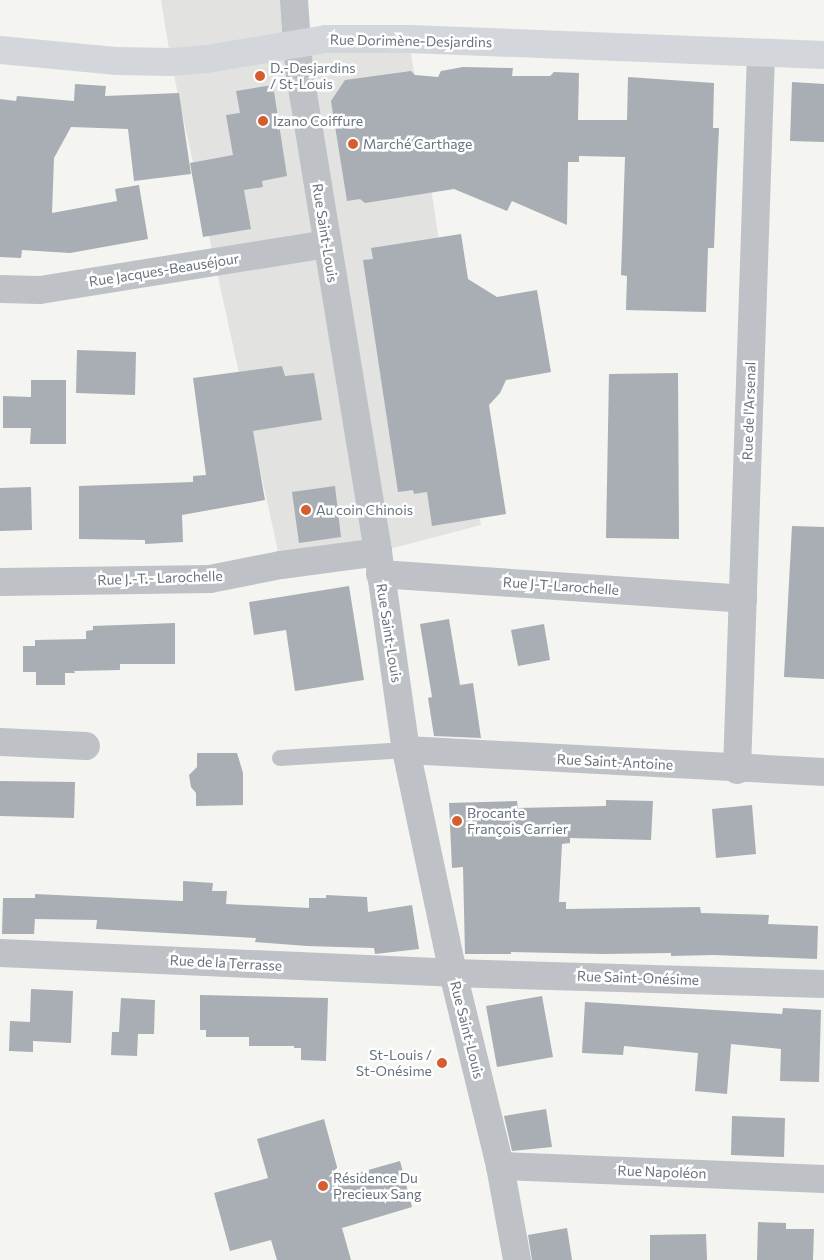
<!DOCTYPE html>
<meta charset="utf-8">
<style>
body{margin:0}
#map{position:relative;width:824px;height:1260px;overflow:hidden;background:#f4f4f1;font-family:Commissioner,sans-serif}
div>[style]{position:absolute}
.built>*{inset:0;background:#e2e3e1}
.building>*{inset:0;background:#a8aeb3}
.service>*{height:16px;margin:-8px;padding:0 8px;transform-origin:8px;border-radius:8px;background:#bec1c5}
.minor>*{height:28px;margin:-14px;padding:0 14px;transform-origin:14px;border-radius:14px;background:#bec1c5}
.tertiary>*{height:28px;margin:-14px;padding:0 14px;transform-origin:14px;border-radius:14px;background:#bec1c5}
.secondary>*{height:28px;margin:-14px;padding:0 14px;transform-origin:14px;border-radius:14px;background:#d3d7db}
.dots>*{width:14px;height:14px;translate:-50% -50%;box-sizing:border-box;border:2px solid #fff;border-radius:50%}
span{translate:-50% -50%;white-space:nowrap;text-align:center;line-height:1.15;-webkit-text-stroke:5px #fff;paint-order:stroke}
.street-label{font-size:14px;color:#66737f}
.poi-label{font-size:14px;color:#66737f}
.left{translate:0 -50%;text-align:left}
.right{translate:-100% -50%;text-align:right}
</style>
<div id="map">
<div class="built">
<i style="clip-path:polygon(161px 0,295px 0,297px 43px,409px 39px,481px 525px,378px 552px,281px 565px,171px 62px)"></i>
</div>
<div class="building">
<i style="clip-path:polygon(463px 67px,513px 68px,512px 76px,550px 76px,554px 72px,579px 73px,578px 120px,627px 120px,628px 77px,714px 83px,713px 128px,719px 128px,717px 171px,714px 248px,708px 248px,706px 312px,626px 310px,627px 276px,621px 275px,625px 157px,579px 156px,579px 162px,568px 162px,567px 225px,512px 201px,507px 211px,454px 189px,365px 203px,360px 199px,347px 201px,331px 101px,345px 80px,411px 71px,415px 75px,438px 77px,441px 71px)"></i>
<i style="clip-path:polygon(792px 82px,824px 84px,824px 142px,790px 141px)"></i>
<i style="clip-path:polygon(75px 84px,106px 86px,105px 96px,179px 93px,191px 174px,134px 181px,128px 129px,71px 127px,54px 158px,52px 213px,117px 201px,115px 189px,139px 185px,148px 239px,70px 253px,22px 250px,21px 258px,0 257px,0 99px,16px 101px,17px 96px,74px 101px)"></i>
<i style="clip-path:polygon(273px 85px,287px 176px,262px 181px,263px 187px,244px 190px,251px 229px,203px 237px,190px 163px,233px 155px,226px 115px,240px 113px,236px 91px)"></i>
<i style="clip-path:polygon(461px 234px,468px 279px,497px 297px,537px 290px,551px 372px,506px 380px,500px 393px,489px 405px,506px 514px,432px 526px,427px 492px,414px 494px,413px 490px,398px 492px,363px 260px,373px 259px,371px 248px)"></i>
<i style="clip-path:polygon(77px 350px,136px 352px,135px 395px,76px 393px)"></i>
<i style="clip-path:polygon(282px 366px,285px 376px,314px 373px,322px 420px,253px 431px,265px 500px,182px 515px,183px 542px,145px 544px,145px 540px,79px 539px,79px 486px,193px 482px,193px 476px,206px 475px,193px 378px)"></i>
<i style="clip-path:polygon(678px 373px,679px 539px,606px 538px,609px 374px)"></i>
<i style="clip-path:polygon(31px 380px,66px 380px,66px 444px,30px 444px,31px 428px,3px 428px,3px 396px,31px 397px)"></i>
<i style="clip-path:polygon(335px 486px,341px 537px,299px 543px,292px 492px)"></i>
<i style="clip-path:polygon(31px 487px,32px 530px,0 531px,0 488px)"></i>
<i style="clip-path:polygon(792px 526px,824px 527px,824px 679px,784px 677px)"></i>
<i style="clip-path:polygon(349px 586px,364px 680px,295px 691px,286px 630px,254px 635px,249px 602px)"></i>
<i style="clip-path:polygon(449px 619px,460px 685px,473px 683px,481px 738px,434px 736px,428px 698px,432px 697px,420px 624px)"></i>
<i style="clip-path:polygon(175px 623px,175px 664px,120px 664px,120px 670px,74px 671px,75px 673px,65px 673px,65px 685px,36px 685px,36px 672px,23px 672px,23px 646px,35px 646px,35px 640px,86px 639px,86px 631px,93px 630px,93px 626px)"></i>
<i style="clip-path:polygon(544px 624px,550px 660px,518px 666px,511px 630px)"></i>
<i style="clip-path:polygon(197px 753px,237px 753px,243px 773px,243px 805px,196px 806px,196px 793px,191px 787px,189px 775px,197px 767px)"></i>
<i style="clip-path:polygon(0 781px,75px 782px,74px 818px,0 816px)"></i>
<i style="clip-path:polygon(606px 800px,653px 801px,651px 840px,570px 838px,570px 843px,562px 844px,559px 902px,566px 902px,566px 909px,700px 907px,701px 913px,769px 915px,768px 924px,818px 926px,817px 959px,714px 955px,671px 956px,671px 953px,604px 954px,511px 952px,511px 954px,465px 954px,463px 867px,452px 868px,449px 803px,517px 801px,518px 808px,606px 806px)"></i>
<i style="clip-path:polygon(752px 805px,756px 854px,716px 858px,712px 809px)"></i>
<i style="clip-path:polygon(183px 881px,213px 883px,212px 891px,227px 891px,226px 904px,309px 908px,309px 898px,326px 898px,326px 895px,367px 897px,368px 912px,412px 905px,419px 949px,375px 954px,374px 948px,307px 946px,255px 942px,256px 938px,96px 929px,97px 920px,35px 919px,34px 934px,2px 934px,3px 898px,35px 898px,35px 894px,183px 901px)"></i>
<i style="clip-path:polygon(31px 989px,73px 991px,71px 1043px,33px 1041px,33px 1052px,9px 1051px,10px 1021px,30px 1022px)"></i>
<i style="clip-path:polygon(200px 995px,328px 998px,326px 1061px,301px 1060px,301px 1048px,294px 1048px,294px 1046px,249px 1046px,249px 1037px,206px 1037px,206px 1030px,200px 1030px)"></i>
<i style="clip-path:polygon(542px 996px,553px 1057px,497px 1067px,486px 1006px)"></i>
<i style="clip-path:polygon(121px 998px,155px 1000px,154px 1034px,138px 1034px,137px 1056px,111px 1055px,112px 1032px,119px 1032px)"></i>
<i style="clip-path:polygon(585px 1002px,782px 1014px,783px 1008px,821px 1010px,819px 1082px,780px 1081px,781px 1049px,731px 1044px,727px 1094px,695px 1091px,698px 1053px,624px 1046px,623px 1055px,582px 1053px)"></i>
<i style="clip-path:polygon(546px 1109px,552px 1147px,512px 1151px,504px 1116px)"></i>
<i style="clip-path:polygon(732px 1116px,785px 1118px,784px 1157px,731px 1155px)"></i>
<i style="clip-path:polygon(324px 1119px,340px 1178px,400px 1161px,412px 1207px,342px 1228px,351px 1260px,277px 1260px,271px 1240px,230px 1251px,214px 1193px,268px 1178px,257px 1139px)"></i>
<i style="clip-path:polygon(758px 1222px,786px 1223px,786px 1229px,814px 1229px,813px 1260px,757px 1260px)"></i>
<i style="clip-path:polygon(567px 1228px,572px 1260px,532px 1260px,528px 1235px)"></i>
<i style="clip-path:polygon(706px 1234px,707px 1260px,650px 1260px,650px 1235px)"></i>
</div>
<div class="service">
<i style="left:280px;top:758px;width:126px;rotate:-3.6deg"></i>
</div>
<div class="minor">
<i style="left:297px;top:44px;width:25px;rotate:85deg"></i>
<i style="left:299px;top:69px;width:489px;rotate:80.7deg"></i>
<i style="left:378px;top:552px;width:200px;rotate:82deg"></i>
<i style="left:406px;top:750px;width:228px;rotate:78.1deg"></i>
<i style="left:453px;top:973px;width:199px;rotate:76.3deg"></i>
<i style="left:500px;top:1166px;width:96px;rotate:79.7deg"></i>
<i style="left:0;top:289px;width:40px;rotate:1.4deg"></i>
<i style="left:40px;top:290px;width:291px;rotate:-9.1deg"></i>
<i style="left:380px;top:574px;width:364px;rotate:3.9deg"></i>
<i style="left:0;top:582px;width:210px;rotate:-0.8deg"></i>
<i style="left:210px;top:579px;width:72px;rotate:-11.2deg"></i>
<i style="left:281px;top:565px;width:98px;rotate:-7.6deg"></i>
<i style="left:0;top:742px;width:86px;rotate:2.7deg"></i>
<i style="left:406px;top:750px;width:419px;rotate:3deg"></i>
<i style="left:737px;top:770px;width:717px;rotate:-88.08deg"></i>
<i style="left:0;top:953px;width:453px;rotate:2.5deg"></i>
<i style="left:453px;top:973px;width:371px;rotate:1.7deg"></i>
<i style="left:500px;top:1166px;width:324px;rotate:2.3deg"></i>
</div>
<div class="tertiary">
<i style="left:294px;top:0;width:44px;rotate:86.1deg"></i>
</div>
<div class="secondary">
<i style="left:0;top:50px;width:118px;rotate:5.4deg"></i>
<i style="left:117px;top:61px;width:54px;rotate:1.1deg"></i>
<i style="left:171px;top:62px;width:36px;rotate:-5deg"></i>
<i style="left:207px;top:59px;width:121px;rotate:-9.5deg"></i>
<i style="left:326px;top:39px;width:83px"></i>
<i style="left:409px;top:39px;width:415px;rotate:2.2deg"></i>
</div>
<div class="dots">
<i style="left:260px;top:76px;background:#d55e30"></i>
<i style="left:263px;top:121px;background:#d55e30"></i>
<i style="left:353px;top:144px;background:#d55e30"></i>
<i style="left:306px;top:510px;background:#d55e30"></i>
<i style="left:457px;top:821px;background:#d55e30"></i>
<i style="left:442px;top:1063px;background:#d55e30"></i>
<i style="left:323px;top:1186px;background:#d55e30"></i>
</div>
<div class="street-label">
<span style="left:411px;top:41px;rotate:1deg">Rue Dorimène-Desjardins</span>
<span style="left:325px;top:233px;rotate:81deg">Rue Saint-Louis</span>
<span style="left:164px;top:270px;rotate:-9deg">Rue Jacques-Beauséjour</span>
<span style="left:749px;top:411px;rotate:-88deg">Rue de l'Arsenal</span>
<span style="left:160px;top:578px;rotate:-2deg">Rue J.-T.- Larochelle</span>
<span style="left:561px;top:586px;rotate:4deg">Rue J-T-Larochelle</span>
<span style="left:389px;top:633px;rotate:81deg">Rue Saint-Louis</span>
<span style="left:615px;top:762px;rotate:3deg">Rue Saint-Antoine</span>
<span style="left:226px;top:963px;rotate:3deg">Rue de la Terrasse</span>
<span style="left:638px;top:978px;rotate:2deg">Rue Saint-Onésime</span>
<span style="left:467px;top:1030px;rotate:76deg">Rue Saint-Louis</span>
<span style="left:662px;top:1172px;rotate:2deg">Rue Napoléon</span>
</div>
<div class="poi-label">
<span class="left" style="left:270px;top:76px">D.-Desjardins<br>/ St-Louis</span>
<span class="left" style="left:273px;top:121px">Izano Coiffure</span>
<span class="left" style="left:363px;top:144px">Marché Carthage</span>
<span class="left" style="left:316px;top:510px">Au coin Chinois</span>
<span class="left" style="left:467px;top:821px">Brocante<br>François Carrier</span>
<span class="right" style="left:432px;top:1063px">St-Louis /<br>St-Onésime</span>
<span class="left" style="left:333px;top:1186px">Résidence Du<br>Precieux Sang</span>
</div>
</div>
